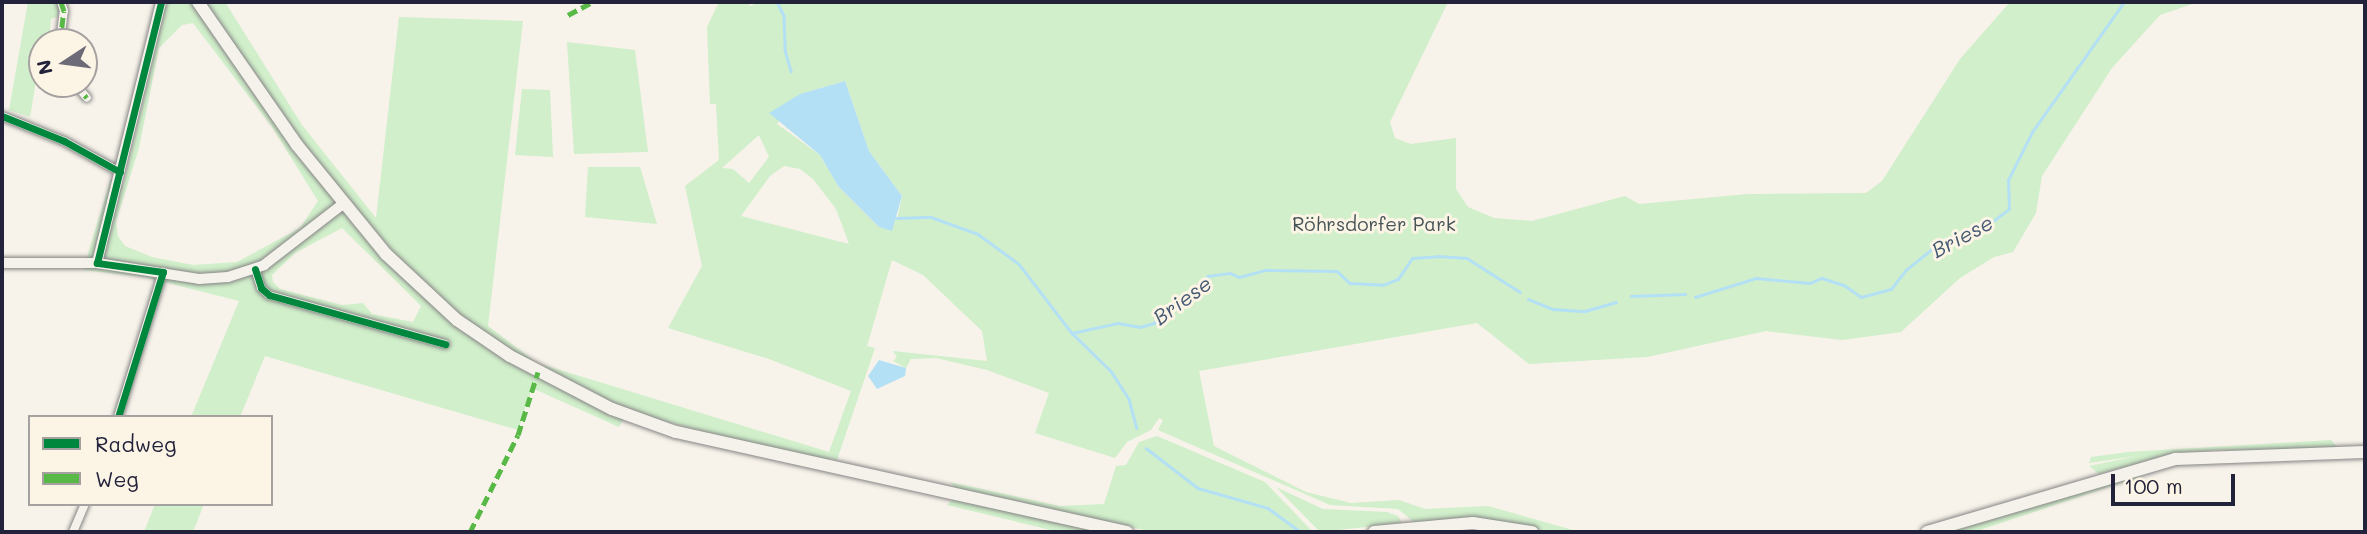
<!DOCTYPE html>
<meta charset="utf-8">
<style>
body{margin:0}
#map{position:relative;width:2367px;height:534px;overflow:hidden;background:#f7f3ea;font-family:Mali,sans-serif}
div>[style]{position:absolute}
.green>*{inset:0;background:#d0efca}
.water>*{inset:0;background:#b4e0f5}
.stream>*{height:2.5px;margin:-1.25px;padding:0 1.25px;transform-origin:1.25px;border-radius:1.25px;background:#b4e0f5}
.roads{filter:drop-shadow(0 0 2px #868485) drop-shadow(0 0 2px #868485)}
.minor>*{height:8px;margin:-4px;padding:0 4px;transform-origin:4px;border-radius:4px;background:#f5f2ec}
.tertiary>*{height:10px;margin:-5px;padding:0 5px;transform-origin:5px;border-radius:5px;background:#f5f2ec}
.secondary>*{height:12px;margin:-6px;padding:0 6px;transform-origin:6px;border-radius:6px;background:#f5f2ec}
.quiet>*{height:5px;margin-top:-2.5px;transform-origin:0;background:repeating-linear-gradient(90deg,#58b947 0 10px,transparent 0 15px)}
.cycleway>*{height:7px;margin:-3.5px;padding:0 3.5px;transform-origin:3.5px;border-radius:3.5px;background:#00873e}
span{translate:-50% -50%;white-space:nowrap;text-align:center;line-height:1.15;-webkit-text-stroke:6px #fcf5e5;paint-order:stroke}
.park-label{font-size:19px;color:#465458}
.water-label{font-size:21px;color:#455974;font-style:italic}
.frame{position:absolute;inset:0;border:4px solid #22223b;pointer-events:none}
.legend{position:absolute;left:28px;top:415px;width:245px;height:91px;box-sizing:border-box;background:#fcf5e5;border:2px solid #a5a1a1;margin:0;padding:9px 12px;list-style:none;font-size:21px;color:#22223b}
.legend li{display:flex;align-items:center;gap:14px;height:35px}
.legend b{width:35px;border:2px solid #a5a1a1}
.north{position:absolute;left:28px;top:28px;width:70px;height:70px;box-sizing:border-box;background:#fcf5e5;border:2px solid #a5a1a1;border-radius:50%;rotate:257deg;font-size:19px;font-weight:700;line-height:28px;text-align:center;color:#22223b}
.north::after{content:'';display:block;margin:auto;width:24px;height:32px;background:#6d6b78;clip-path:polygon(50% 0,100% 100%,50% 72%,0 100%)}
.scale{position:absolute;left:2111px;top:474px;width:124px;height:32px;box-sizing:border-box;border:4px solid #22223b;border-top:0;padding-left:9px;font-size:21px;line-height:24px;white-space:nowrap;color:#22223b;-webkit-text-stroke:5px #fcf5e5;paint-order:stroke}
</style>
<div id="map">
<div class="green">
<i style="clip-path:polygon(28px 2px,56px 2px,60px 8px,59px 16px,51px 19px,49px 42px,42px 42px,42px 75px,36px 81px,30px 117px,9px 110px)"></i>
<i style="clip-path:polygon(evenodd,167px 2px,225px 2px,302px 125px,376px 218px,399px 17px,523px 21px,488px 326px,537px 363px,829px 452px,851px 391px,769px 359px,668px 328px,702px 266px,685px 186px,719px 160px,716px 104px,710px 104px,707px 27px,719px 2px,746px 2px,751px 6px,758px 2px,1448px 2px,1390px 122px,1395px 138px,1411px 144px,1456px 138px,1456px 189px,1468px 207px,1494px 218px,1532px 221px,1625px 196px,1639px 204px,1748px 194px,1866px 193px,1882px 181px,1960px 59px,2010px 2px,2198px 2px,2160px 15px,2112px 68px,2042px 176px,2036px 213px,2013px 252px,1994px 257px,1960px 278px,1901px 332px,1842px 340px,1766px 331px,1647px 357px,1529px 364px,1477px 323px,1199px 371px,1214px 446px,1306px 492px,1351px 503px,1399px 500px,1425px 509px,1488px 506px,1580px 532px,1551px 532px,1487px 520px,1414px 522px,1398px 509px,1330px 505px,1158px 430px,1163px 420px,1159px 418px,1151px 430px,1127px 442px,1115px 458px,1035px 433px,1049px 393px,987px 370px,936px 358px,911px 359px,906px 368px,893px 361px,897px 357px,893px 351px,987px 361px,982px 331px,923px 275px,892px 260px,867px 346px,875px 348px,837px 460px,830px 458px,828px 463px,628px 412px,619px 427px,532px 388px,518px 430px,265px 356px,240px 417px,191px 417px,239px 301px,144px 277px,83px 270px,111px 178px,123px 186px,167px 2px,193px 23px,272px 127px,318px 201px,300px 228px,237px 262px,193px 265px,152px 257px,125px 246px,118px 236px,116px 222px,139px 148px,159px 48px,182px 25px,193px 23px,167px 2px,845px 81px,869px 151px,902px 196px,897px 220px,879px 227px,838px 186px,820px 155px,777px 124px,800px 94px,845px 81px,167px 2px,759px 135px,769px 157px,749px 183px,733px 169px,722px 168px,759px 135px,167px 2px,784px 166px,800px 169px,813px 179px,836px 209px,849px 244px,741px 216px,770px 176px,784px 166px,167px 2px,342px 228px,421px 306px,413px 322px,372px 314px,363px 303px,342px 305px,280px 289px,273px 282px,272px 275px,295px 253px,342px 228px)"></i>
<i style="clip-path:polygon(567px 42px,635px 50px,648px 152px,574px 154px)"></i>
<i style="clip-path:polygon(522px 89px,550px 90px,553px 157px,515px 155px)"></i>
<i style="clip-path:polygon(588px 167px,640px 167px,657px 224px,585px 217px)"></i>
<i style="clip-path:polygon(1157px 436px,1265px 482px,1313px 532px,1154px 532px,959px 492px,950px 482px,1060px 506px,1104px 504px,1116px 466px,1126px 465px,1139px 442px)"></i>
<i style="clip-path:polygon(2331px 440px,2337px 447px,2326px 452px,2216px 450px,2172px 454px,2099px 474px,2089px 466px,2137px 456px,2089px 463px,2091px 457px,2128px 452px)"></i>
<i style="clip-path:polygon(2138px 476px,2134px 484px,2127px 481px,1974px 532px,1943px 532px)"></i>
<i style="clip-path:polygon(1276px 487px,1323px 509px,1387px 512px,1398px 516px,1402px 523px,1320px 532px)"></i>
<i style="clip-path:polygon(953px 499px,1106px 532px,1059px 532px,947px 505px)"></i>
<i style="clip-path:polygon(155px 504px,204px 504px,193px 532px,144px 532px)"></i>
</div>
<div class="water">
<i style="clip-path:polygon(845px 81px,869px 151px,902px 196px,892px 231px,879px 227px,838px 186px,820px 155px,769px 113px,800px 94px)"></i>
<i style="clip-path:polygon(879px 360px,906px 368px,905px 376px,877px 389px,868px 376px)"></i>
</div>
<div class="stream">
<i style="left:777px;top:2px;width:16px;rotate:63deg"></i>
<i style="left:784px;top:16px;width:34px;rotate:88deg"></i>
<i style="left:785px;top:50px;width:22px;rotate:74deg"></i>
<i style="left:896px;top:218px;width:35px;rotate:-2deg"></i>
<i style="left:931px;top:217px;width:50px;rotate:19.9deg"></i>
<i style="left:978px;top:234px;width:51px;rotate:36.2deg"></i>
<i style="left:1019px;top:264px;width:87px;rotate:52.5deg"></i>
<i style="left:1072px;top:333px;width:47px;rotate:-12.3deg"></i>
<i style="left:1118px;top:323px;width:22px;rotate:10deg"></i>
<i style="left:1140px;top:327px;width:15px;rotate:-16deg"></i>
<i style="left:1154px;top:323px;width:72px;rotate:-41deg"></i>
<i style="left:1208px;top:276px;width:22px;rotate:-8deg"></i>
<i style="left:1230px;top:273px;width:10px;rotate:24deg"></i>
<i style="left:1239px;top:277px;width:28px;rotate:-15deg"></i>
<i style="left:1266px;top:270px;width:71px;rotate:0.8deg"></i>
<i style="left:1337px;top:271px;width:18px;rotate:43deg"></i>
<i style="left:1350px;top:283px;width:33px;rotate:3deg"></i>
<i style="left:1383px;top:285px;width:16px;rotate:-22deg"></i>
<i style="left:1398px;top:279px;width:25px;rotate:-56deg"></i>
<i style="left:1412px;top:258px;width:26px;rotate:-4deg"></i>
<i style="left:1438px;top:256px;width:29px;rotate:4deg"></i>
<i style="left:1467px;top:258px;width:63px;rotate:32.7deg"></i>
<i style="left:1631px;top:296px;width:54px;rotate:-2.1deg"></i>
<i style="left:1695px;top:297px;width:64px;rotate:-17.3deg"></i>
<i style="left:1756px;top:278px;width:54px;rotate:5.3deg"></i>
<i style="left:1810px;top:283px;width:13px;rotate:-23deg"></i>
<i style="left:1822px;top:278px;width:23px;rotate:18deg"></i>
<i style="left:1844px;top:285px;width:21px;rotate:35deg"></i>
<i style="left:1861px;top:297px;width:31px;rotate:-15deg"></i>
<i style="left:1891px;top:289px;width:24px;rotate:-52deg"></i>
<i style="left:1906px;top:270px;width:48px;rotate:-39deg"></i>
<i style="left:1943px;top:240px;width:44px;rotate:-17.2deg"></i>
<i style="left:1985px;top:227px;width:30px;rotate:-37deg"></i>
<i style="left:2009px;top:209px;width:29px;rotate:-92deg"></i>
<i style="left:2008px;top:180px;width:54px;rotate:-63.4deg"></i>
<i style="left:2032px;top:132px;width:159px;rotate:-54.7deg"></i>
<i style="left:1528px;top:299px;width:27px;rotate:22deg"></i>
<i style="left:1553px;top:309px;width:32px;rotate:4deg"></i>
<i style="left:1585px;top:311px;width:32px;rotate:-16deg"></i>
<i style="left:1072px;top:333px;width:54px;rotate:44.3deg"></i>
<i style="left:1111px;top:371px;width:33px;rotate:57deg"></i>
<i style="left:1129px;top:399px;width:30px;rotate:75deg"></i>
<i style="left:1146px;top:448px;width:66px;rotate:37.6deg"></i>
<i style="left:1198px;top:488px;width:73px;rotate:15.9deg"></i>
<i style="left:1268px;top:508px;width:41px;rotate:36deg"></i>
</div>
<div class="roads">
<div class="minor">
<i style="left:60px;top:42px;width:31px;rotate:-83deg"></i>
<i style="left:64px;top:11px;width:9px;rotate:-108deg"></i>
<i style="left:75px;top:84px;width:18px;rotate:49deg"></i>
<i style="left:2px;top:116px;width:67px;rotate:22deg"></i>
<i style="left:64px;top:141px;width:64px;rotate:29deg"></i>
<i style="left:255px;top:269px;width:20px;rotate:72deg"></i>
<i style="left:261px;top:288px;width:11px;rotate:41deg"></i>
<i style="left:269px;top:295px;width:183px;rotate:15.6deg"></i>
<i style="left:118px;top:417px;width:152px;rotate:-72.8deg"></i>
<i style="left:73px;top:532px;width:30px;rotate:-67deg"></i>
</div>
<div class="tertiary">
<i style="left:2px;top:263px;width:95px"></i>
<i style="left:97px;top:263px;width:103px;rotate:8.9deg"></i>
<i style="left:199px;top:279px;width:29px;rotate:-4deg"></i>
<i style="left:228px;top:277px;width:38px;rotate:-18deg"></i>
<i style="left:264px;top:265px;width:100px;rotate:-37.7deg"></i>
<i style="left:97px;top:263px;width:269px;rotate:-76.2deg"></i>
</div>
<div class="secondary">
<i style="left:198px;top:2px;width:174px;rotate:55.3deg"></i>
<i style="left:297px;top:145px;width:141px;rotate:50.8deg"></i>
<i style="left:386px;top:254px;width:97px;rotate:42.9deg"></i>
<i style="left:457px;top:320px;width:64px;rotate:34.2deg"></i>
<i style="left:510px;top:356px;width:115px;rotate:27.5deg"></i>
<i style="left:612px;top:409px;width:68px;rotate:19.8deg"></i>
<i style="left:676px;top:432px;width:462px;rotate:12.5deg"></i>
<i style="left:1374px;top:532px;width:99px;rotate:-5.2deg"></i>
<i style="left:1473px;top:523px;width:60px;rotate:8.7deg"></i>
<i style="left:1927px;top:532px;width:259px;rotate:-16.4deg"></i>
<i style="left:2175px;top:459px;width:190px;rotate:-2.1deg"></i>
</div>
</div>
<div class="quiet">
<i style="left:568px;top:15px;width:27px;rotate:-28deg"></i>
<i style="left:60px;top:42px;width:31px;rotate:-83deg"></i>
<i style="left:64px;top:11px;width:9px;rotate:-108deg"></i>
<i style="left:75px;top:84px;width:18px;rotate:49deg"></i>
<i style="left:470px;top:532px;width:108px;rotate:-63.7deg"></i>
<i style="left:518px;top:435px;width:66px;rotate:-72.4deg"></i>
</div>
<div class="cycleway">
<i style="left:2px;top:116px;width:67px;rotate:22deg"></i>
<i style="left:64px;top:141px;width:64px;rotate:29deg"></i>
<i style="left:255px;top:269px;width:20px;rotate:72deg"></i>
<i style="left:261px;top:288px;width:11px;rotate:41deg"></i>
<i style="left:269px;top:295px;width:183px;rotate:15.6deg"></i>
<i style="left:118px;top:417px;width:152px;rotate:-72.8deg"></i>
<i style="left:163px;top:272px;width:67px;rotate:-172.2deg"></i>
<i style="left:97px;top:263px;width:269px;rotate:-76.2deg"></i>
</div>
<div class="park-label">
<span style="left:1374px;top:224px">Röhrsdorfer Park</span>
</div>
<div class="water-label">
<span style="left:1962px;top:236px;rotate:-28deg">Briese</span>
<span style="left:1182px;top:300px;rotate:-36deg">Briese</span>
</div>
<div class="frame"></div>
<ul class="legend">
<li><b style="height:9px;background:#00873e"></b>Radweg</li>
<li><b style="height:9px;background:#58b947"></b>Weg</li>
</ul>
<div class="north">N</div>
<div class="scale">100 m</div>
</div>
